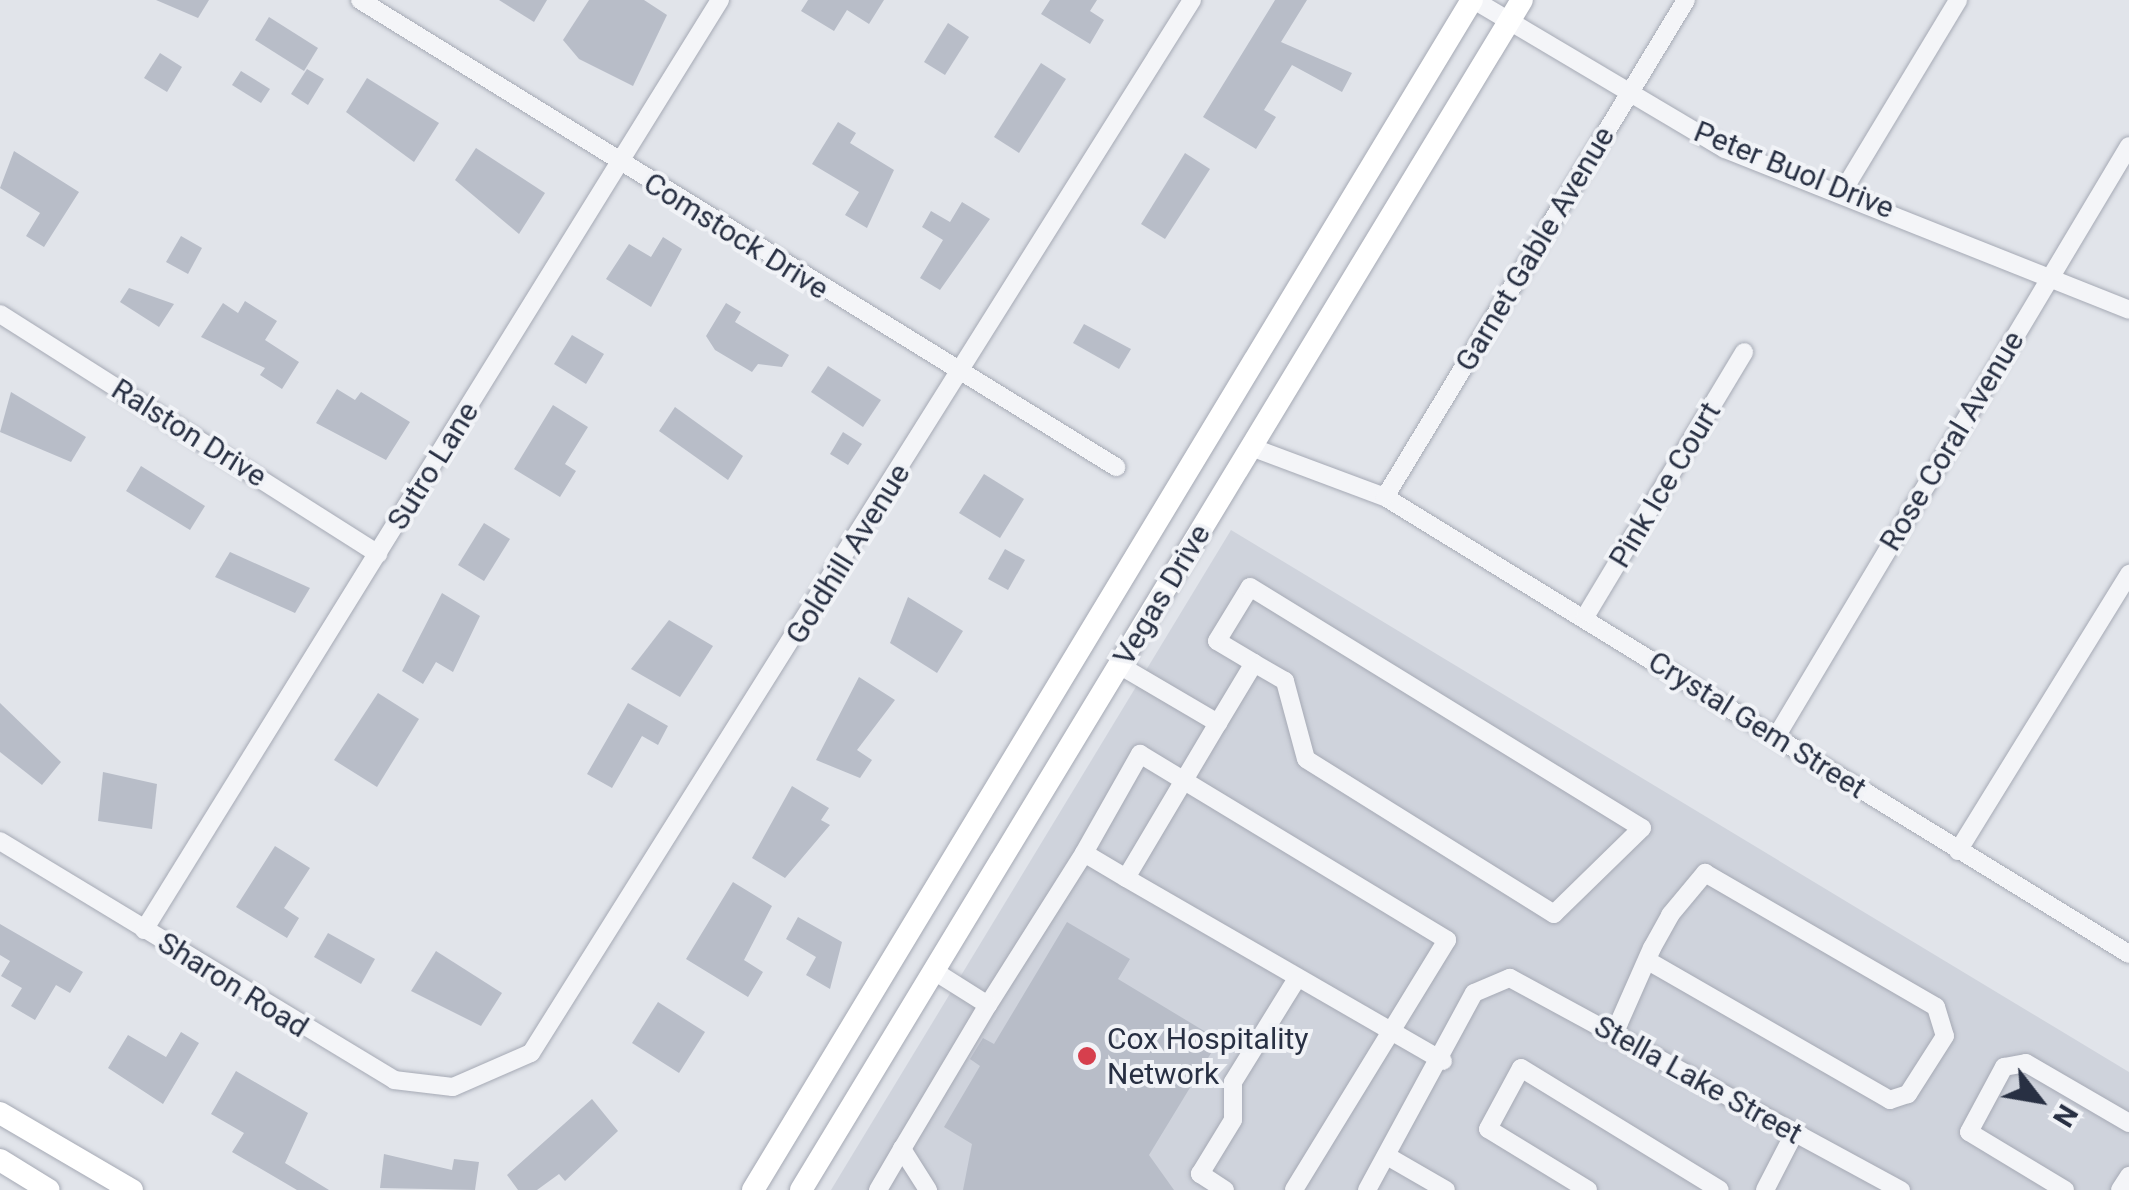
<!DOCTYPE html>
<style>
body{margin:0}
#map{position:relative;width:2129px;height:1190px;overflow:hidden;background:#e1e4ea;font-family:Roboto,sans-serif}
div>[style]{position:absolute}
.built>*{inset:0;background:#cfd3dc}
.building>*{inset:0;background:#b8bdc8}
.roads{filter:drop-shadow(0 0 2px #a6aab5) drop-shadow(0 0 2px #a6aab5)}
.minor>*{height:18px;margin:-9px;padding:0 9px;transform-origin:9px;border-radius:9px;background:#f4f5f8}
.major>*{height:22px;margin:-11px;padding:0 11px;transform-origin:11px;border-radius:11px;background:#fff}
.dots>*{width:28px;height:28px;translate:-50% -50%;box-sizing:border-box;border:5px solid #f1f3f7;border-radius:50%}
span{translate:-50% -50%;white-space:nowrap;text-align:center;line-height:1.15;-webkit-text-stroke:8px #f1f3f7;paint-order:stroke}
.street-label{font-size:30px;color:#283043}
.poi-label{font-size:30px;color:#283043}
.left{translate:0 -50%;text-align:left}
.north{position:absolute;left:1989px;top:1050px;width:100px;height:100px;-webkit-text-stroke:8px #f1f3f7;paint-order:stroke;rotate:121deg;font-size:28px;font-weight:700;line-height:40px;text-align:center;color:#283043}
.north::after{content:'';display:block;margin:auto;width:35px;height:45px;background:#283043;clip-path:polygon(50% 0,100% 100%,50% 72%,0 100%)}
</style>
<div id="map">
<div class="built">
<i style="clip-path:polygon(1231px 530px,2129px 1072px,2129px 1190px,831px 1190px)"></i>
</div>
<div class="building">
<i style="clip-path:polygon(156px 0,209px 0,198px 18px)"></i>
<i style="clip-path:polygon(499px 0,547px 0,534px 22px)"></i>
<i style="clip-path:polygon(589px 0,644px 0,667px 15px,633px 86px,579px 59px,563px 40px)"></i>
<i style="clip-path:polygon(808px 0,884px 0,869px 24px,847px 10px,834px 31px,801px 11px)"></i>
<i style="clip-path:polygon(1050px 0,1097px 0,1090px 11px,1104px 20px,1090px 44px,1041px 14px)"></i>
<i style="clip-path:polygon(1275px 0,1307px 0,1281px 42px,1352px 73px,1342px 92px,1292px 65px,1264px 110px,1276px 117px,1256px 149px,1203px 117px)"></i>
<i style="clip-path:polygon(269px 17px,318px 48px,304px 71px,255px 40px)"></i>
<i style="clip-path:polygon(948px 23px,969px 37px,945px 75px,924px 62px)"></i>
<i style="clip-path:polygon(160px 53px,182px 67px,167px 92px,144px 78px)"></i>
<i style="clip-path:polygon(1041px 63px,1066px 79px,1019px 153px,994px 137px)"></i>
<i style="clip-path:polygon(307px 69px,324px 79px,308px 105px,291px 94px)"></i>
<i style="clip-path:polygon(241px 71px,270px 89px,261px 103px,232px 85px)"></i>
<i style="clip-path:polygon(367px 78px,439px 123px,414px 162px,346px 112px)"></i>
<i style="clip-path:polygon(838px 122px,856px 133px,850px 143px,894px 170px,867px 228px,845px 215px,859px 192px,812px 164px)"></i>
<i style="clip-path:polygon(476px 148px,545px 193px,519px 234px,455px 180px)"></i>
<i style="clip-path:polygon(14px 151px,79px 192px,44px 247px,26px 236px,40px 213px,0 188px)"></i>
<i style="clip-path:polygon(1185px 153px,1210px 169px,1165px 239px,1141px 224px)"></i>
<i style="clip-path:polygon(962px 202px,990px 219px,940px 290px,920px 278px,943px 240px,922px 227px,931px 211px,950px 222px)"></i>
<i style="clip-path:polygon(181px 236px,202px 248px,188px 274px,166px 262px)"></i>
<i style="clip-path:polygon(663px 237px,682px 249px,651px 307px,606px 279px,629px 244px,651px 257px)"></i>
<i style="clip-path:polygon(129px 288px,174px 304px,159px 327px,120px 302px)"></i>
<i style="clip-path:polygon(245px 301px,277px 321px,265px 340px,299px 362px,282px 389px,260px 375px,265px 368px,201px 337px,223px 303px,238px 313px)"></i>
<i style="clip-path:polygon(726px 303px,741px 312px,735px 322px,789px 355px,782px 367px,758px 364px,752px 372px,715px 350px,706px 336px)"></i>
<i style="clip-path:polygon(1084px 324px,1131px 349px,1119px 369px,1073px 343px)"></i>
<i style="clip-path:polygon(572px 335px,604px 354px,586px 384px,554px 364px)"></i>
<i style="clip-path:polygon(828px 366px,881px 400px,863px 427px,811px 392px)"></i>
<i style="clip-path:polygon(337px 389px,355px 400px,361px 392px,410px 422px,386px 460px,316px 423px)"></i>
<i style="clip-path:polygon(11px 392px,86px 437px,71px 462px,0 432px)"></i>
<i style="clip-path:polygon(553px 405px,588px 427px,565px 464px,576px 471px,560px 497px,514px 469px)"></i>
<i style="clip-path:polygon(675px 407px,743px 456px,728px 480px,659px 431px)"></i>
<i style="clip-path:polygon(843px 432px,862px 444px,848px 465px,830px 454px)"></i>
<i style="clip-path:polygon(141px 466px,205px 506px,190px 530px,126px 491px)"></i>
<i style="clip-path:polygon(984px 474px,1024px 499px,1000px 538px,959px 513px)"></i>
<i style="clip-path:polygon(484px 523px,510px 539px,484px 581px,458px 565px)"></i>
<i style="clip-path:polygon(1005px 549px,1025px 560px,1008px 590px,988px 579px)"></i>
<i style="clip-path:polygon(230px 552px,310px 588px,295px 613px,215px 577px)"></i>
<i style="clip-path:polygon(442px 593px,480px 616px,453px 672px,436px 662px,423px 684px,402px 671px)"></i>
<i style="clip-path:polygon(908px 597px,963px 631px,937px 673px,890px 643px)"></i>
<i style="clip-path:polygon(669px 620px,713px 646px,680px 697px,631px 669px)"></i>
<i style="clip-path:polygon(859px 677px,895px 700px,857px 750px,872px 760px,860px 778px,816px 760px)"></i>
<i style="clip-path:polygon(378px 693px,419px 719px,377px 787px,334px 760px)"></i>
<i style="clip-path:polygon(0 703px,61px 762px,42px 785px,0 752px)"></i>
<i style="clip-path:polygon(628px 703px,668px 726px,658px 745px,642px 736px,612px 788px,587px 774px)"></i>
<i style="clip-path:polygon(103px 772px,157px 784px,152px 829px,98px 821px)"></i>
<i style="clip-path:polygon(792px 786px,829px 808px,821px 820px,830px 825px,785px 878px,752px 858px)"></i>
<i style="clip-path:polygon(275px 846px,310px 868px,284px 908px,299px 918px,287px 938px,236px 907px)"></i>
<i style="clip-path:polygon(733px 882px,772px 906px,744px 960px,763px 972px,748px 997px,686px 959px)"></i>
<i style="clip-path:polygon(798px 917px,842px 942px,830px 989px,806px 975px,816px 957px,786px 939px)"></i>
<i style="clip-path:polygon(1067px 922px,1130px 959px,1118px 979px,1219px 1040px,1149px 1155px,1174px 1190px,963px 1190px,972px 1144px,944px 1127px,980px 1066px,970px 1059px,983px 1038px,994px 1044px)"></i>
<i style="clip-path:polygon(0 924px,83px 972px,70px 993px,56px 985px,35px 1020px,11px 1006px,22px 988px,1px 976px,10px 961px,0 955px)"></i>
<i style="clip-path:polygon(328px 933px,375px 959px,361px 984px,314px 957px)"></i>
<i style="clip-path:polygon(436px 951px,502px 993px,481px 1026px,411px 991px)"></i>
<i style="clip-path:polygon(658px 1002px,705px 1032px,679px 1073px,632px 1043px)"></i>
<i style="clip-path:polygon(181px 1032px,199px 1043px,163px 1104px,108px 1068px,128px 1035px,166px 1057px)"></i>
<i style="clip-path:polygon(236px 1071px,308px 1113px,285px 1163px,329px 1190px,297px 1190px,232px 1152px,244px 1133px,211px 1114px)"></i>
<i style="clip-path:polygon(592px 1099px,618px 1131px,565px 1181px,559px 1174px,537px 1190px,518px 1190px,507px 1175px)"></i>
<i style="clip-path:polygon(384px 1154px,452px 1170px,454px 1159px,479px 1162px,475px 1190px,380px 1188px)"></i>
</div>
<div class="roads">
<div class="minor">
<i style="left:360px;top:0;width:889px;rotate:31.7deg"></i>
<i style="left:1474px;top:0;width:292px;rotate:30.7deg"></i>
<i style="left:1725px;top:149px;width:435px;rotate:21.7deg"></i>
<i style="left:1843px;top:191px;width:223px;rotate:-58.9deg"></i>
<i style="left:0;top:314px;width:448px;rotate:32.4deg"></i>
<i style="left:1251px;top:447px;width:143px;rotate:20.5deg"></i>
<i style="left:1385px;top:497px;width:873px;rotate:31.56deg"></i>
<i style="left:1385px;top:497px;width:581px;rotate:-58.8deg"></i>
<i style="left:1585px;top:617px;width:309px;rotate:-59deg"></i>
<i style="left:1119px;top:665px;width:115px;rotate:30.4deg"></i>
<i style="left:1218px;top:723px;width:180px;rotate:120.7deg"></i>
<i style="left:1126px;top:878px;width:366px;rotate:30deg"></i>
<i style="left:1218px;top:723px;width:70px;rotate:-59deg"></i>
<i style="left:1254px;top:663px;width:43px;rotate:-149.3deg"></i>
<i style="left:1217px;top:641px;width:63px;rotate:-58.6deg"></i>
<i style="left:1250px;top:587px;width:460px;rotate:31.6deg"></i>
<i style="left:1642px;top:828px;width:123px;rotate:135.7deg"></i>
<i style="left:1554px;top:914px;width:292px;rotate:-148deg"></i>
<i style="left:1306px;top:759px;width:81px;rotate:-105.1deg"></i>
<i style="left:1285px;top:681px;width:36px;rotate:-150deg"></i>
<i style="left:1776px;top:737px;width:688px;rotate:-59.15deg"></i>
<i style="left:0;top:841px;width:461px;rotate:31.2deg"></i>
<i style="left:394px;top:1080px;width:59px;rotate:6.8deg"></i>
<i style="left:453px;top:1087px;width:85px;rotate:-23.6deg"></i>
<i style="left:531px;top:1053px;width:1243px;rotate:-57.88deg"></i>
<i style="left:1958px;top:851px;width:326px;rotate:-58.3deg"></i>
<i style="left:1084px;top:853px;width:114px;rotate:-60.5deg"></i>
<i style="left:1140px;top:754px;width:359px;rotate:31.2deg"></i>
<i style="left:1447px;top:940px;width:293px;rotate:121.5deg"></i>
<i style="left:144px;top:930px;width:1094px;rotate:-58.23deg"></i>
<i style="left:988px;top:1005px;width:180px;rotate:-57.7deg"></i>
<i style="left:1084px;top:853px;width:49px;rotate:30.8deg"></i>
<i style="left:1614px;top:1034px;width:94px;rotate:-66.2deg"></i>
<i style="left:1652px;top:948px;width:38px;rotate:-61deg"></i>
<i style="left:1670px;top:915px;width:55px;rotate:-50.2deg"></i>
<i style="left:1705px;top:873px;width:267px;rotate:30.1deg"></i>
<i style="left:1936px;top:1007px;width:30px;rotate:73deg"></i>
<i style="left:1945px;top:1036px;width:69px;rotate:122.5deg"></i>
<i style="left:1908px;top:1094px;width:19px;rotate:162deg"></i>
<i style="left:1890px;top:1100px;width:279px;rotate:-150.1deg"></i>
<i style="left:1387px;top:1156px;width:68px;rotate:30deg"></i>
<i style="left:878px;top:1190px;width:48px;rotate:-59.7deg"></i>
<i style="left:928px;top:1190px;width:49px;rotate:-122.4deg"></i>
<i style="left:902px;top:1149px;width:168px;rotate:-59.2deg"></i>
<i style="left:988px;top:1005px;width:64px;rotate:-147.8deg"></i>
<i style="left:1225px;top:1190px;width:30px;rotate:-147deg"></i>
<i style="left:1200px;top:1174px;width:63px;rotate:-58.6deg"></i>
<i style="left:1233px;top:1120px;width:38px;rotate:-90deg"></i>
<i style="left:1233px;top:1082px;width:120px;rotate:-58.3deg"></i>
<i style="left:1367px;top:1190px;width:224px;rotate:-61.5deg"></i>
<i style="left:1474px;top:993px;width:39px;rotate:-23deg"></i>
<i style="left:1510px;top:978px;width:445px;rotate:28.5deg"></i>
<i style="left:1588px;top:1190px;width:117px;rotate:-148.6deg"></i>
<i style="left:1488px;top:1129px;width:69px;rotate:-61.6deg"></i>
<i style="left:1521px;top:1068px;width:233px;rotate:31.5deg"></i>
<i style="left:1765px;top:1190px;width:65px;rotate:-62.7deg"></i>
<i style="left:2065px;top:1190px;width:112px;rotate:-148.9deg"></i>
<i style="left:1969px;top:1132px;width:74px;rotate:-61.7deg"></i>
<i style="left:2004px;top:1067px;width:22px;rotate:-10deg"></i>
<i style="left:2026px;top:1063px;width:119px;rotate:30.2deg"></i>
<i style="left:2120px;top:1190px;width:17px;rotate:-57deg"></i>
</div>
<div class="major">
<i style="left:0;top:1113px;width:153px;rotate:30.3deg"></i>
<i style="left:0;top:1160px;width:57px;rotate:31.5deg"></i>
<i style="left:753px;top:1190px;width:1390px;rotate:-58.86deg"></i>
<i style="left:801px;top:1190px;width:1391px;rotate:-58.79deg"></i>
</div>
</div>
<div class="dots">
<i style="left:1087px;top:1056px;background:#d63f4d"></i>
</div>
<div class="street-label">
<span style="left:1794px;top:170px;rotate:22deg">Peter Buol Drive</span>
<span style="left:736px;top:236px;rotate:32deg">Comstock Drive</span>
<span style="left:1535px;top:249px;rotate:-59deg">Garnet Gable Avenue</span>
<span style="left:189px;top:433px;rotate:32deg">Ralston Drive</span>
<span style="left:1952px;top:441px;rotate:-59deg">Rose Coral Avenue</span>
<span style="left:433px;top:466px;rotate:-58deg">Sutro Lane</span>
<span style="left:1665px;top:485px;rotate:-59deg">Pink Ice Court</span>
<span style="left:848px;top:554px;rotate:-58deg">Goldhill Avenue</span>
<span style="left:1162px;top:595px;rotate:-59deg">Vegas Drive</span>
<span style="left:1757px;top:725px;rotate:32deg">Crystal Gem Street</span>
<span style="left:233px;top:985px;rotate:32deg">Sharon Road</span>
<span style="left:1698px;top:1080px;rotate:29deg">Stella Lake Street</span>
</div>
<div class="poi-label">
<span class="left" style="left:1107px;top:1056px">Cox Hospitality<br>Network</span>
</div>
<div class="north">N</div>
</div>
